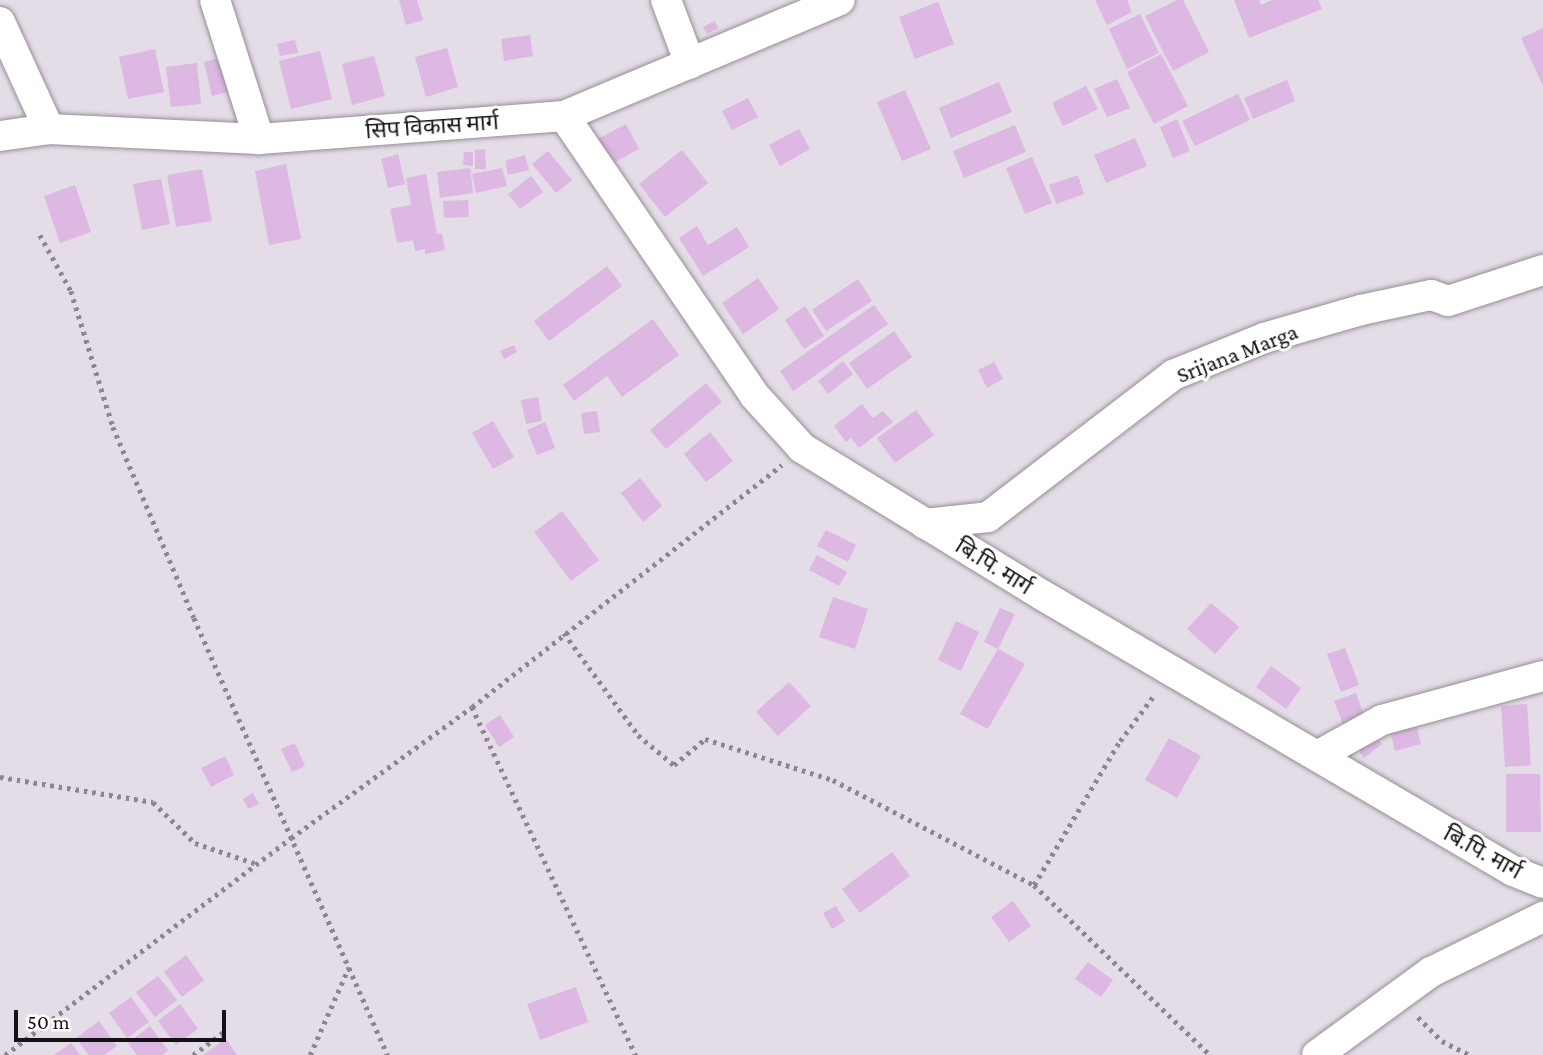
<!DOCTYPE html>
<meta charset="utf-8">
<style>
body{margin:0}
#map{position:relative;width:1543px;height:1055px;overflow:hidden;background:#e4dce6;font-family:"Crimson Pro","Noto Sans Devanagari",serif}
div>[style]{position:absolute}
.building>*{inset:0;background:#dcb8e3}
.path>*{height:4.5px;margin-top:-2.25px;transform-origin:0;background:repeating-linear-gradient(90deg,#8c878e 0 3.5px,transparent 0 8.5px)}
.roads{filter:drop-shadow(0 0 2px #968e97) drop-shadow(0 0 2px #968e97)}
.street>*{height:30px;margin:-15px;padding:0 15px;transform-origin:15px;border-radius:15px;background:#fff}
span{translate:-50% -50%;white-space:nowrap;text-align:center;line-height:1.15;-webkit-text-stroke:6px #fff;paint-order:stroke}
.street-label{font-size:23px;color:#131114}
.scale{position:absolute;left:14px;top:1010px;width:212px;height:32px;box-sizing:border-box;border:4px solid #131114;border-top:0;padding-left:9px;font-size:21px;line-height:24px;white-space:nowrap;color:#131114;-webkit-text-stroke:5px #fff;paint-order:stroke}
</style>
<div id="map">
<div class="building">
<i style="clip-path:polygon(399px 0,417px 0,423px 20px,406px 25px)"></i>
<i style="clip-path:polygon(1095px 0,1127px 0,1132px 12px,1107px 25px)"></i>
<i style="clip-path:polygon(1177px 0,1183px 0,1209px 52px,1173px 71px,1145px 16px)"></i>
<i style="clip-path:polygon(1234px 0,1259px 0,1261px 5px,1272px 0,1318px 0,1322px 9px,1249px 38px)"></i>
<i style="clip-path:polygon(938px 2px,954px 44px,915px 59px,899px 17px)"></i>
<i style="clip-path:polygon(1140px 14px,1159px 53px,1127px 69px,1109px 29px)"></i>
<i style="clip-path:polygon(715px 21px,718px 28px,707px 34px,703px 27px)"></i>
<i style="clip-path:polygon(1543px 28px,1543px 86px,1521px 38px)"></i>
<i style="clip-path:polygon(530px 35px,533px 56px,504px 61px,501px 39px)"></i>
<i style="clip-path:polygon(295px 40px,298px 53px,280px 56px,277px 44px)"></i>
<i style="clip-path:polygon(447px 48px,458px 87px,426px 97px,415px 57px)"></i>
<i style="clip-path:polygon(155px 49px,164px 92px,128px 99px,119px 57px)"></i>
<i style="clip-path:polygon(320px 51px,332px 99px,291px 109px,279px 61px)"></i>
<i style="clip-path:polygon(1161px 54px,1188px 106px,1154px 124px,1127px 72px)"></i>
<i style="clip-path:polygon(231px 55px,240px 89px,212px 96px,204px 62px)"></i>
<i style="clip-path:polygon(374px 56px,385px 96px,352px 105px,342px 64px)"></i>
<i style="clip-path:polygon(197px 63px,201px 104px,171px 107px,166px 67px)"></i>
<i style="clip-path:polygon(1117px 79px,1130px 108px,1107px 117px,1094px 89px)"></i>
<i style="clip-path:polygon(1287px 80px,1295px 101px,1253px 119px,1244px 98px)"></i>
<i style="clip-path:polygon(999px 82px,1012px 112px,951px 138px,939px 108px)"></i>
<i style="clip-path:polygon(1086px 86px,1098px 109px,1063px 126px,1052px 103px)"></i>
<i style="clip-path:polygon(905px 90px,931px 149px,902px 161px,877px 102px)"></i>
<i style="clip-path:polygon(1238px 94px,1250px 120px,1195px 146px,1182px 121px)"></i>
<i style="clip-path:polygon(748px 98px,758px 117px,732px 130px,722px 111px)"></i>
<i style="clip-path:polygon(1177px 119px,1190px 151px,1173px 158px,1160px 127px)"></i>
<i style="clip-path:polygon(626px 124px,639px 149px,606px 167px,592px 142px)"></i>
<i style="clip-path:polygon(1015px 125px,1026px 152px,964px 178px,953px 151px)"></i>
<i style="clip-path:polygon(799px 129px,810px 149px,780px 166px,769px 145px)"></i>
<i style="clip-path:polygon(1135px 138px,1147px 166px,1106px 183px,1094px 155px)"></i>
<i style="clip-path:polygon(485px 149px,486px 169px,475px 169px,475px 150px)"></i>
<i style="clip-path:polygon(682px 150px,708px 183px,665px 217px,639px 184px)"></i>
<i style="clip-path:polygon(548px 151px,572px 180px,556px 193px,532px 164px)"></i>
<i style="clip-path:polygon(464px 152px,473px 152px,473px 166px,463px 165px)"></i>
<i style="clip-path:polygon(398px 154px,405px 184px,388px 188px,381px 159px)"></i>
<i style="clip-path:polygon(525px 155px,529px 170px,508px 175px,505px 161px)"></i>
<i style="clip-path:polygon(1032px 157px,1052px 203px,1025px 214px,1006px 168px)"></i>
<i style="clip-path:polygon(286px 164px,301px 239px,269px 245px,255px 171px)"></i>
<i style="clip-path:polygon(470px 168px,473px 193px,440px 198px,437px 172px)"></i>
<i style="clip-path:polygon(502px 168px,507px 186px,476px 193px,472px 174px)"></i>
<i style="clip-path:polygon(202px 169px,212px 221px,176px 227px,167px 175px)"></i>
<i style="clip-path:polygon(426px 174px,437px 234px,442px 233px,445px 250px,425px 254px,425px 249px,415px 251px,413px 240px,397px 243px,390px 209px,411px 205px,406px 178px)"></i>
<i style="clip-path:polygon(1078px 175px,1084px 194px,1056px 204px,1049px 185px)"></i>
<i style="clip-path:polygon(531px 176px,543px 192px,520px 209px,508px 194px)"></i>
<i style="clip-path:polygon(161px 179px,170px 224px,142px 230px,133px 184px)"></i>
<i style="clip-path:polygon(75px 185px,91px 232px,60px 243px,44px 196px)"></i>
<i style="clip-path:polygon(468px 200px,469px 217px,444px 218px,443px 201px)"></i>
<i style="clip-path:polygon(697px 226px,708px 245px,737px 227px,749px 247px,703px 276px,679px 238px)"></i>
<i style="clip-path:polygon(607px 266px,622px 286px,549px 341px,534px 321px)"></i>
<i style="clip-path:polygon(758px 278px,779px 309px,743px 334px,722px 303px)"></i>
<i style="clip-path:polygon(858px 279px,872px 301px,826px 331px,812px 310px)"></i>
<i style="clip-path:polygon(874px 305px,888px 324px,793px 391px,780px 371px)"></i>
<i style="clip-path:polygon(805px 306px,824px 336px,804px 349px,785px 320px)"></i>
<i style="clip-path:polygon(653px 319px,679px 355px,622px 397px,607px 376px,574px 401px,563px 385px)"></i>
<i style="clip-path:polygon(894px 331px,912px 357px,867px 389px,849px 363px)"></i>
<i style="clip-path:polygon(514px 345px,517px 352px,504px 359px,500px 351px)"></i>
<i style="clip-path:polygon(843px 361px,853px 374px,828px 394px,818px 381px)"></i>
<i style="clip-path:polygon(994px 362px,1003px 379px,987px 388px,978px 370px)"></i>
<i style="clip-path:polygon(706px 383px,722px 402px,666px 449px,650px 430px)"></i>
<i style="clip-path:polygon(538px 397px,542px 421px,526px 424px,521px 400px)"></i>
<i style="clip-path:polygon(862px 404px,873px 418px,883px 411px,893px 422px,859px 448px,851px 438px,846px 442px,834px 426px)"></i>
<i style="clip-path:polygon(916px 410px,934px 435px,895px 463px,877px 438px)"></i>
<i style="clip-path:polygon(597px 411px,600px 432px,584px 434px,581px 413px)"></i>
<i style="clip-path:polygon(493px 421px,514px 457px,493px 469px,472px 433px)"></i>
<i style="clip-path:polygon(545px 422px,555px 448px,537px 455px,527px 430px)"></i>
<i style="clip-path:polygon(710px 432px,733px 461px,706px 482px,684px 454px)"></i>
<i style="clip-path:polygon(640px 478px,662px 506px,643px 522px,621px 493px)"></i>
<i style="clip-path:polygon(562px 511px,599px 560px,571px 581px,534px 532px)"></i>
<i style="clip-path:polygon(826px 530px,856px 545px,848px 562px,817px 546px)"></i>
<i style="clip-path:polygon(817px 555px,847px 572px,839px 586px,809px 570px)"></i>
<i style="clip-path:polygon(833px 597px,868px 609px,855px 649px,819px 637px)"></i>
<i style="clip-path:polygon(1211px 603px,1239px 627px,1215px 654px,1187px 629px)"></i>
<i style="clip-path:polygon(1000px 608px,1015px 614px,998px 649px,984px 642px)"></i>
<i style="clip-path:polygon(956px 621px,979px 632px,961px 671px,938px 660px)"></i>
<i style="clip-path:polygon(1345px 648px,1359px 685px,1341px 692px,1327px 654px)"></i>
<i style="clip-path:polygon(998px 649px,1025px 664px,988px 729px,960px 714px)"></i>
<i style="clip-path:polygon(1271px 666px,1301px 688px,1286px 709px,1256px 687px)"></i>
<i style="clip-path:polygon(789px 682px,811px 706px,778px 736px,756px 712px)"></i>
<i style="clip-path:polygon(1356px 693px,1365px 718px,1344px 727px,1334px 701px)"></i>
<i style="clip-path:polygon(1527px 704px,1531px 765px,1505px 767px,1501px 706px)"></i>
<i style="clip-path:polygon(500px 715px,514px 737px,499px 747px,485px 725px)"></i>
<i style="clip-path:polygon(1416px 725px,1421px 744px,1395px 751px,1390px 731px)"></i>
<i style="clip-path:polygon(1374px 735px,1382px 744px,1364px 758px,1357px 748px)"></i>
<i style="clip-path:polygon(1169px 738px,1201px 756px,1177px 798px,1145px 780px)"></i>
<i style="clip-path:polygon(295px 743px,305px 766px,292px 772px,281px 749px)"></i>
<i style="clip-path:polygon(225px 756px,234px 775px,211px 787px,201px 768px)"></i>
<i style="clip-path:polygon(1506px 774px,1540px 774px,1541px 832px,1506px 832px)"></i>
<i style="clip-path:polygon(253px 793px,259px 804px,248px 809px,243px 799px)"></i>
<i style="clip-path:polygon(892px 852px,910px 876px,860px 913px,842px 889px)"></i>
<i style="clip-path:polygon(1013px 901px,1031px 926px,1009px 942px,991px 917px)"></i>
<i style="clip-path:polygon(836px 906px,845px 921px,832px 929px,823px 913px)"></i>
<i style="clip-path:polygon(186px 955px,204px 980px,182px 997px,164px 972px)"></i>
<i style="clip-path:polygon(1088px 962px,1113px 980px,1101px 997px,1075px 979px)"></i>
<i style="clip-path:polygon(158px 976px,177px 1000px,155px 1017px,136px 992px)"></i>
<i style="clip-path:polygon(576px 987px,588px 1022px,540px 1040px,527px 1004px)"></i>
<i style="clip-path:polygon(131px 997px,149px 1022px,127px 1038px,109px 1013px)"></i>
<i style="clip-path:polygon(180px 1004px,198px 1029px,176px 1045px,158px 1021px)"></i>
<i style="clip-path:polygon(99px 1021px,117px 1046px,104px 1055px,89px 1055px,76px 1038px)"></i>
<i style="clip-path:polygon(150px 1026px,168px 1050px,162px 1055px,137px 1055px,128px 1043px)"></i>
<i style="clip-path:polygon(226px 1039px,237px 1055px,203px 1055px)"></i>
<i style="clip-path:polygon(71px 1043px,80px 1055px,54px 1055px)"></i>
</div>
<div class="path">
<i style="left:40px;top:235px;width:64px;rotate:61deg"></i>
<i style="left:71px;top:291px;width:142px;rotate:72.8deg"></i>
<i style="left:113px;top:427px;width:207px;rotate:67deg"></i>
<i style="left:194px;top:618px;width:478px;rotate:66.1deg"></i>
<i style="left:564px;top:633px;width:126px;rotate:54deg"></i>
<i style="left:638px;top:735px;width:47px;rotate:39.8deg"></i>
<i style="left:674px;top:765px;width:40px;rotate:-40deg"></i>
<i style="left:705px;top:739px;width:134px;rotate:17.8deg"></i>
<i style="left:833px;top:780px;width:227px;rotate:27.6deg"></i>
<i style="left:1034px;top:885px;width:245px;rotate:44deg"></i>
<i style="left:472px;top:707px;width:385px;rotate:64.8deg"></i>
<i style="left:0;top:777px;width:155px;rotate:9.3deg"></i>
<i style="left:153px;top:802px;width:59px;rotate:44.3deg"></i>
<i style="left:195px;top:843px;width:65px;rotate:18.7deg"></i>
<i style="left:1034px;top:885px;width:168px;rotate:-59.2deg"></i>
<i style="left:1120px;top:741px;width:59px;rotate:-53.3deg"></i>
<i style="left:1418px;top:1017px;width:34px;rotate:45deg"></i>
<i style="left:1442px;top:1041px;width:30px;rotate:27deg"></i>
<i style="left:5px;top:1055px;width:359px;rotate:-37.2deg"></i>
<i style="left:291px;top:838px;width:223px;rotate:-35.9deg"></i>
<i style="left:472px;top:707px;width:393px;rotate:-38deg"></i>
<i style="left:193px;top:1055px;width:40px;rotate:-37deg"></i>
<i style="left:310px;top:1055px;width:96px;rotate:-66.1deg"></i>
</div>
<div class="roads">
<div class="street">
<i style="left:215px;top:0;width:146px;rotate:72.4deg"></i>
<i style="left:666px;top:0;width:68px;rotate:69.4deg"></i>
<i style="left:0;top:22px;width:118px;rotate:65.4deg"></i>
<i style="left:564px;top:116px;width:338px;rotate:55.7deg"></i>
<i style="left:754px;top:395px;width:72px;rotate:47.8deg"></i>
<i style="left:802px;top:448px;width:281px;rotate:31.5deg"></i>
<i style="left:1042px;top:595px;width:546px;rotate:30.37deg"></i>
<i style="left:1513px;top:871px;width:32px;rotate:22deg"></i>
<i style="left:0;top:136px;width:49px;rotate:-8.1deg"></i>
<i style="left:49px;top:129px;width:210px;rotate:2.7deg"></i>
<i style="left:259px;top:139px;width:306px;rotate:-4.3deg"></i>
<i style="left:564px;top:116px;width:299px;rotate:-22.8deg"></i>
<i style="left:925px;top:524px;width:63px;rotate:-6.3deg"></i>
<i style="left:988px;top:517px;width:233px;rotate:-37.5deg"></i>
<i style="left:1173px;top:375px;width:98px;rotate:-22.1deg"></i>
<i style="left:1264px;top:338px;width:101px;rotate:-16.1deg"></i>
<i style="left:1361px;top:310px;width:72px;rotate:-12.1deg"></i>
<i style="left:1431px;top:295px;width:18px;rotate:19deg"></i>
<i style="left:1448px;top:301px;width:100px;rotate:-18.1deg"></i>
<i style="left:1317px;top:756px;width:74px;rotate:-29deg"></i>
<i style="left:1382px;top:720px;width:167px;rotate:-15.3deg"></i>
<i style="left:1317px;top:1055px;width:141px;rotate:-36.1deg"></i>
<i style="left:1431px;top:972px;width:125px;rotate:-26.2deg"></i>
</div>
</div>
<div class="street-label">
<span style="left:432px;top:126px;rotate:-4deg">सिप विकास मार्ग</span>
<span style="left:1237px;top:353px;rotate:-21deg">Srijana Marga</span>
<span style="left:994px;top:566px;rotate:32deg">बि.पि. मार्ग</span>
<span style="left:1483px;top:852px;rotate:29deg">बि.पि. मार्ग</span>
</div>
<div class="scale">50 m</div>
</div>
